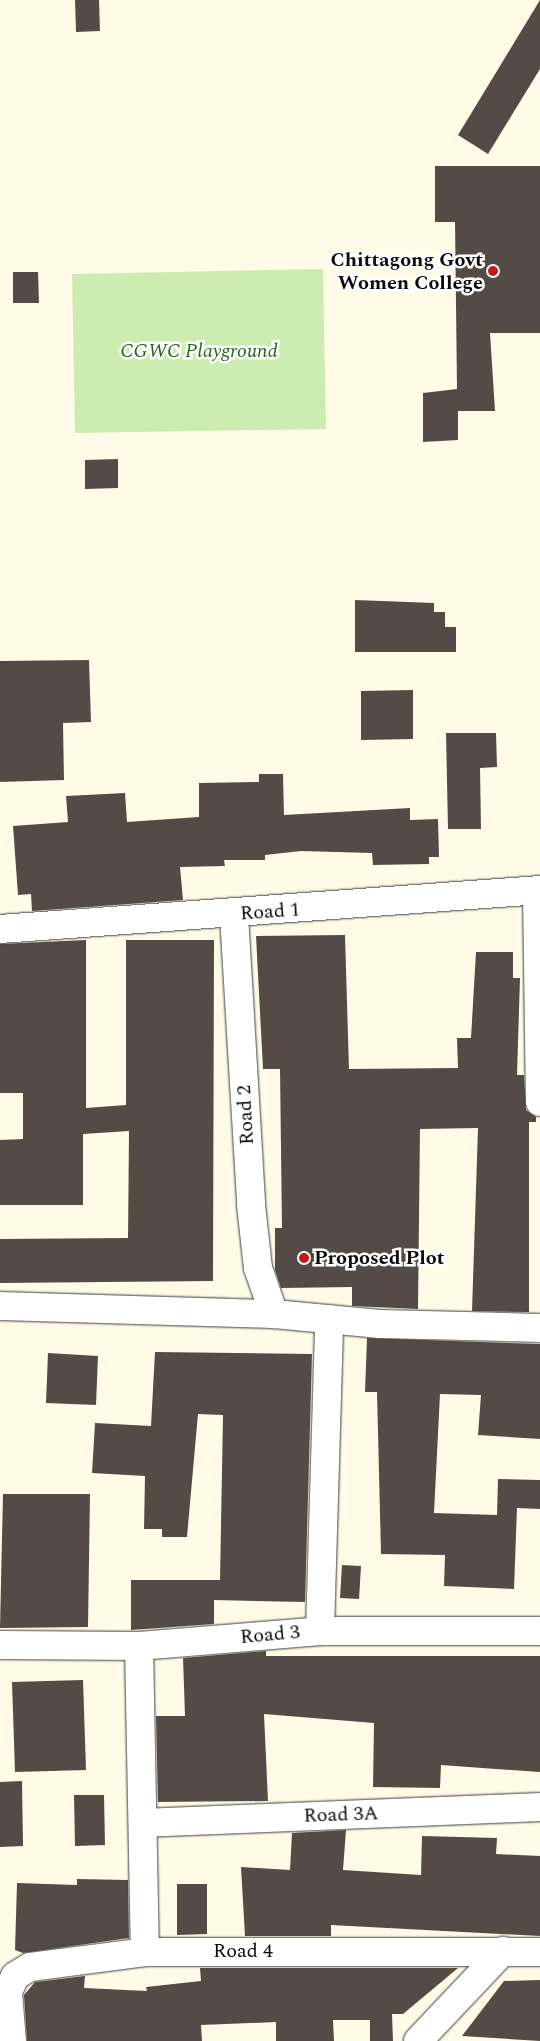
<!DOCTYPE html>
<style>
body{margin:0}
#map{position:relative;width:540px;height:2041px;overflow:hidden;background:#fffbe7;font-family:Spectral,serif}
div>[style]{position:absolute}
.green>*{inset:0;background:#cdecaf}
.building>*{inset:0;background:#544b46}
.roads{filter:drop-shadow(0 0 1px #3d3d3d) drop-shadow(0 0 1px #3d3d3d)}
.minor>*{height:28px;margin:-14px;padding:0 14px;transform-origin:14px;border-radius:14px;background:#fff}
.dots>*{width:14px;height:14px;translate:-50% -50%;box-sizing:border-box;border:2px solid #fff;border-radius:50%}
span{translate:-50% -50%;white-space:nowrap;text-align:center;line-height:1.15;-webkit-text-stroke:5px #fff;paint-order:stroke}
.poi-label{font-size:20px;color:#0a0a0a;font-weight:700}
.right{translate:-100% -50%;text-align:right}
.left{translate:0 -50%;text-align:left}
.park-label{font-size:20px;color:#256617;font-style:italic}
.street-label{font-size:20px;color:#0a0a0a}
</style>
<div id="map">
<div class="green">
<i style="clip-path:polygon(323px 269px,326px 429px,75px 433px,72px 274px)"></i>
</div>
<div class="building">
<i style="clip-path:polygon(75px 0,99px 0,100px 31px,76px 32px)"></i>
<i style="clip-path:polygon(540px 0,540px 69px,488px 154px,458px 135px)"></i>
<i style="clip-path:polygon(435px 166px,540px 166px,540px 333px,490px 333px,495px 411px,458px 411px,458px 440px,423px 442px,423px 393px,457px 389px,455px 222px,435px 222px)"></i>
<i style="clip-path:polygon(13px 272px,38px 272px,39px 303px,13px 303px)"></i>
<i style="clip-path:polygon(118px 459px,118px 488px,85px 489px,85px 460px)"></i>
<i style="clip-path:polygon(355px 600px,434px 603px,434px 612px,445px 612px,445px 627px,456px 627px,456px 652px,355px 652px)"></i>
<i style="clip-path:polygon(89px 660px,91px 722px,63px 723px,64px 780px,0 782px,0 661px)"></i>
<i style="clip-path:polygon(413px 690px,413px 739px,361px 740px,361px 691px)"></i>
<i style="clip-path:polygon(446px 733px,496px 733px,497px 767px,480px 768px,481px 829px,448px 829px)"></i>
<i style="clip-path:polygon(259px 774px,283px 774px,284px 815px,410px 808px,410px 820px,438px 819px,439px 857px,429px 857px,429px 864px,373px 865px,372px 853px,301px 851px,265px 855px,265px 860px,224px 860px,225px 866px,180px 867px,183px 900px,32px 911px,31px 894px,18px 895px,13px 826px,68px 822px,66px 796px,125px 793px,127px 822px,199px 817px,199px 783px,259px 782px)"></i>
<i style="clip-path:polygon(345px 935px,349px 1069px,458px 1068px,457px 1038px,471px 1038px,476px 952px,513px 952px,513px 978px,520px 978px,517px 1075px,524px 1075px,526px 1110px,536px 1117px,536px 1122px,529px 1122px,529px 1312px,472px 1311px,478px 1128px,420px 1129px,418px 1309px,352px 1306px,352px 1287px,281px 1288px,275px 1270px,275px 1228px,282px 1228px,280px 1069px,263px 1069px,256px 936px)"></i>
<i style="clip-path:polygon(86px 940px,86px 1108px,126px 1105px,126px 940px,214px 940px,213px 1281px,0 1283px,0 1239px,128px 1238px,129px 1131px,83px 1134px,83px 1205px,0 1205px,0 1140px,23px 1139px,23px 1093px,0 1093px,0 944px)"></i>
<i style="clip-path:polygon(367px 1338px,540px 1344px,540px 1439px,478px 1435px,481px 1395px,440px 1394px,434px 1513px,497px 1515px,498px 1479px,540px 1480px,540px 1509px,517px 1508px,514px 1589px,444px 1586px,445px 1555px,381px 1554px,377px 1392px,365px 1392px)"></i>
<i style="clip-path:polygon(155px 1352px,312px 1354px,305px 1602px,214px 1600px,214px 1624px,131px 1630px,131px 1580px,220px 1580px,223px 1415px,198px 1414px,187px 1537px,162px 1537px,162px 1529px,144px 1529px,145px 1476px,92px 1473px,95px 1423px,151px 1426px)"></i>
<i style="clip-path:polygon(48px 1353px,98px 1356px,96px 1405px,46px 1403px)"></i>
<i style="clip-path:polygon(3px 1494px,90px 1494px,88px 1627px,0 1628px)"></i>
<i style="clip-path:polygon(342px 1565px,361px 1566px,359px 1599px,340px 1598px)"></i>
<i style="clip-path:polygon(266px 1651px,266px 1656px,540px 1656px,540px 1772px,441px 1765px,440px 1788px,373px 1787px,374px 1723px,264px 1714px,268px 1801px,158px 1802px,156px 1716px,185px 1716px,183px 1658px)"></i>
<i style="clip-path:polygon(83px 1680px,86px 1770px,15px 1772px,12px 1682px)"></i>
<i style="clip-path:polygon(22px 1781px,23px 1846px,0 1847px,0 1782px)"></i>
<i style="clip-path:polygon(74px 1795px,104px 1795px,105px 1845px,75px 1846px)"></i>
<i style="clip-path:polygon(346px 1830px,343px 1870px,421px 1875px,422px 1836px,497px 1838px,496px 1854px,540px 1856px,540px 1936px,331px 1925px,331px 1936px,245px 1936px,241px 1867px,290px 1870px,292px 1833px)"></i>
<i style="clip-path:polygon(77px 1879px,128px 1880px,129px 1938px,23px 1953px,15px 1950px,17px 1883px,77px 1885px)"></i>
<i style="clip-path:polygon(177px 1884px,207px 1884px,207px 1934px,177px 1935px)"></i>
<i style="clip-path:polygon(200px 1968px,458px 1968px,403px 2014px,392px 2014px,393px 2041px,370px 2041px,370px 2020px,333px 2020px,334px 2041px,276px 2041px,276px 2022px,201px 2025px,202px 2041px,27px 2041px,24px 1995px,35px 1982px,85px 1976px,84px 1988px,147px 1991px,146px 1987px,201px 1981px)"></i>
<i style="clip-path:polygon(540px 1980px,540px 2041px,462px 2036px,504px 1981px)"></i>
</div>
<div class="roads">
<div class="minor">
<i style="left:537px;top:890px;width:212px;rotate:89.2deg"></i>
<i style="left:234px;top:915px;width:290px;rotate:86.6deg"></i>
<i style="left:251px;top:1205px;width:63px;rotate:83.7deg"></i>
<i style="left:258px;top:1268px;width:49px;rotate:70.8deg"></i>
<i style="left:274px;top:1314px;width:106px;rotate:5.4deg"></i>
<i style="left:380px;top:1324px;width:160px;rotate:1.4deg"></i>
<i style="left:0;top:929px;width:541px;rotate:-4.13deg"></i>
<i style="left:0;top:1306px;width:274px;rotate:1.7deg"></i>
<i style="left:320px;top:1631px;width:312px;rotate:-88.3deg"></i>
<i style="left:0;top:1645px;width:139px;rotate:0.4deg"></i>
<i style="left:139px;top:1646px;width:182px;rotate:-4.7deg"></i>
<i style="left:320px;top:1631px;width:220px"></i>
<i style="left:139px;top:1646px;width:306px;rotate:88.9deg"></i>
<i style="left:143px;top:1823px;width:397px;rotate:-2.3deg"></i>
<i style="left:12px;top:2041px;width:49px;rotate:-94.7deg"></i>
<i style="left:8px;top:1992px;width:17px;rotate:-66deg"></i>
<i style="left:15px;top:1976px;width:17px;rotate:-31deg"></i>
<i style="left:30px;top:1967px;width:116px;rotate:-7.4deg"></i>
<i style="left:145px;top:1952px;width:395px"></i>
<i style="left:418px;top:2041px;width:124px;rotate:-46.6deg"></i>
</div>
</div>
<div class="dots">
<i style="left:493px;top:271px;background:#c4191d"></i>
<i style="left:304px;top:1258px;background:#c4191d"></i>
</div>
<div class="poi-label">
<span class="right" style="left:483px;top:272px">Chittagong Govt<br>Women College</span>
<span class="left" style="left:314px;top:1258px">Proposed Plot</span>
</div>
<div class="park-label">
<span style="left:199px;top:351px">CGWC Playground</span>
</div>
<div class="street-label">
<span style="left:270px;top:912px;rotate:-4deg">Road 1</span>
<span style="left:246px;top:1115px;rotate:-93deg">Road 2</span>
<span style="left:270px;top:1635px;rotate:-5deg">Road 3</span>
<span style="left:341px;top:1815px;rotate:-2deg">Road 3A</span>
<span style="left:243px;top:1951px">Road 4</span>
</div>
</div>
